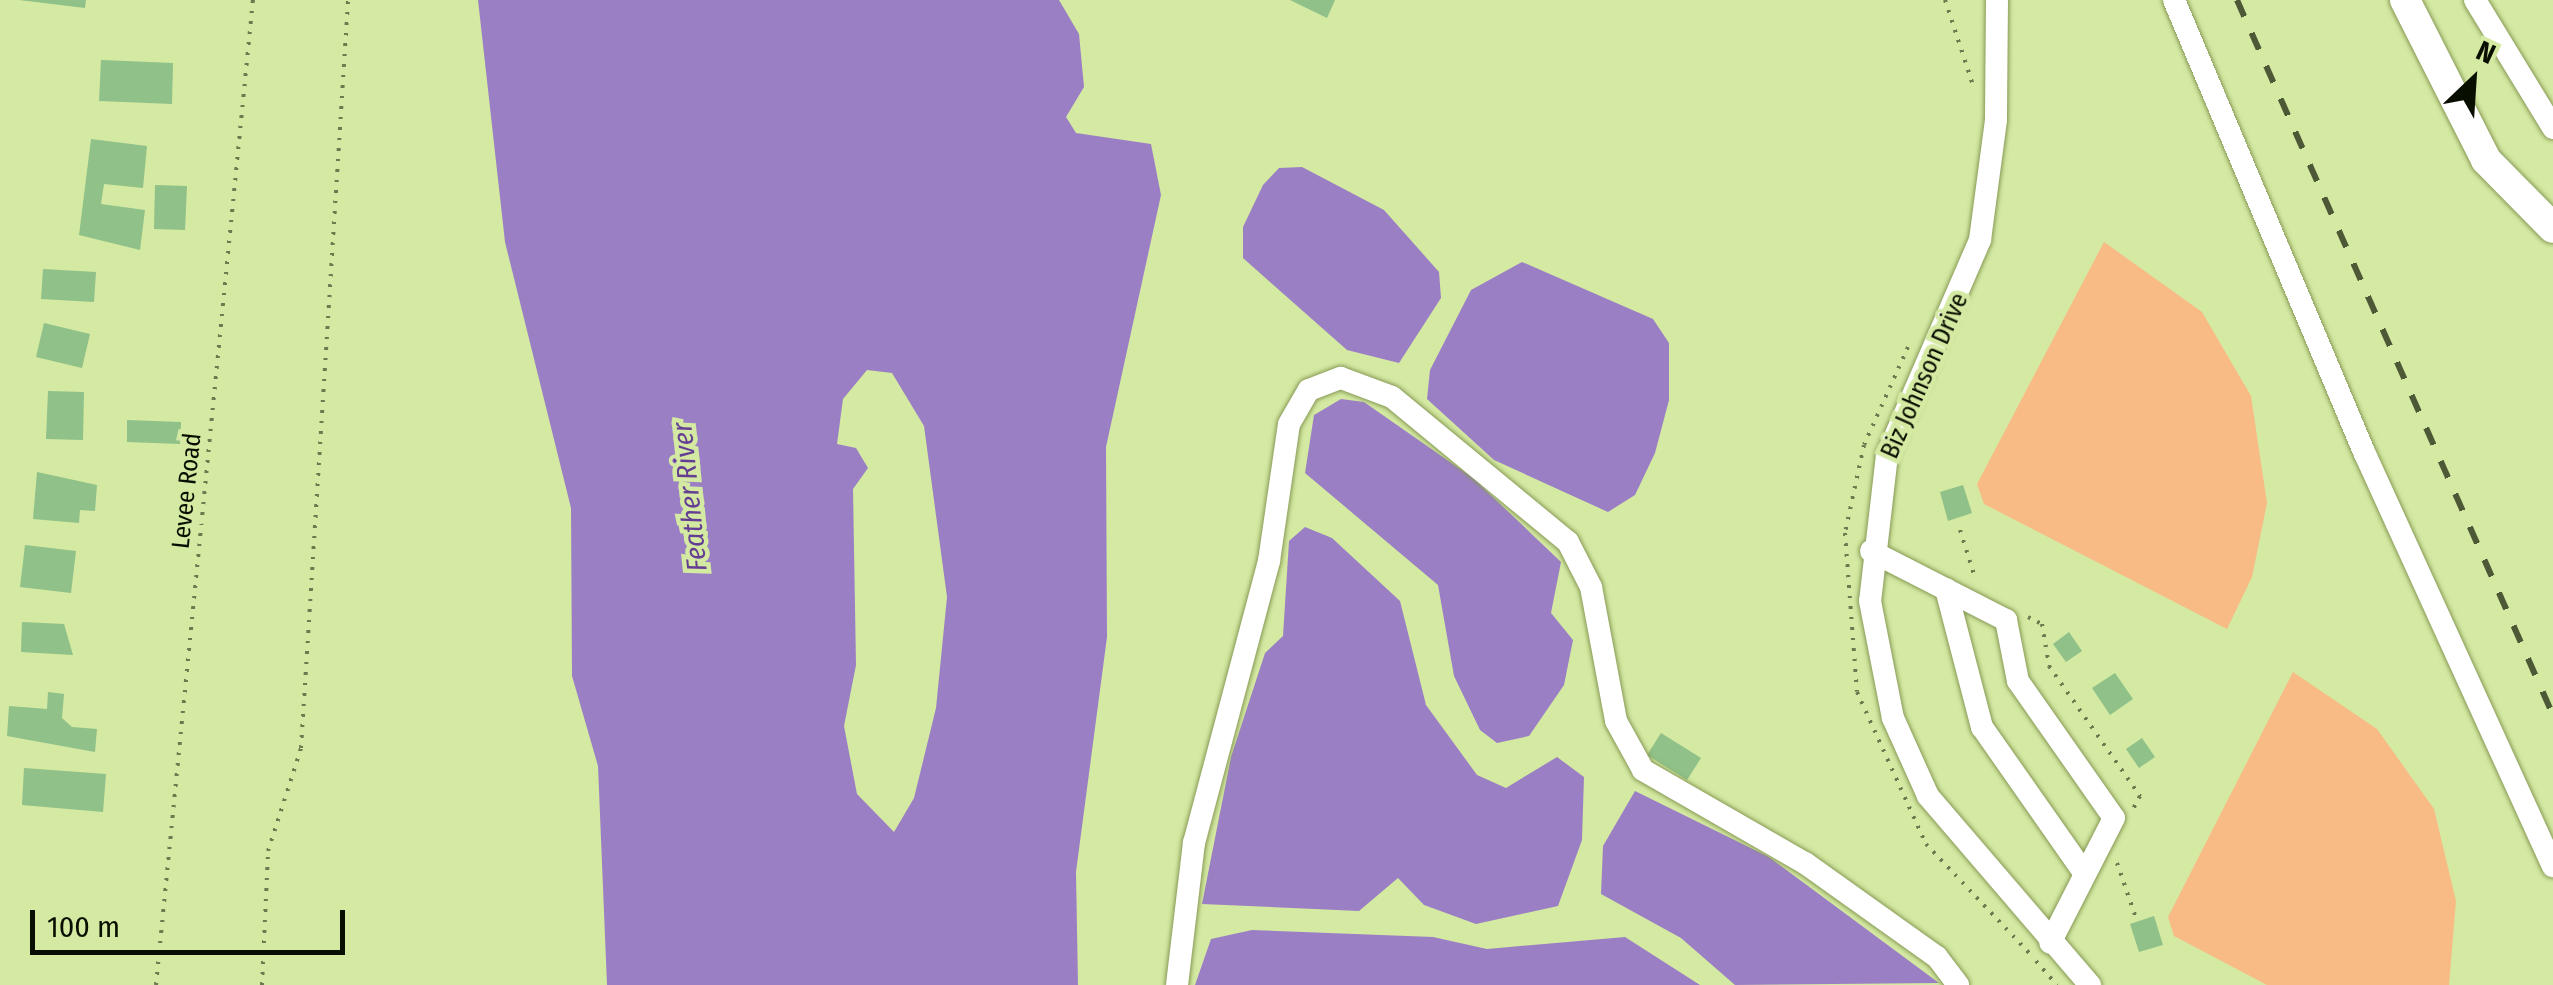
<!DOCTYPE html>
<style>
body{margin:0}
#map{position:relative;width:2553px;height:985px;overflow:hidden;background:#d4e9a2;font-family:"Fira Sans Condensed",sans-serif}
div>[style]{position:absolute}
.green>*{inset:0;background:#f8bb86}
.water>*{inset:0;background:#9b7fc5}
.building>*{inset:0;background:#8fc188}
.path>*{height:4px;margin-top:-2px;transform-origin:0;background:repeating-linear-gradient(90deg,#6d7a50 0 2.5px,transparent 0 10.5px)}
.roads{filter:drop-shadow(0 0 2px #879a56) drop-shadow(0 0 2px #879a56)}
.minor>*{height:22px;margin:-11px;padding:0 11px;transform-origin:11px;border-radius:11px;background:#fff}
.major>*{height:30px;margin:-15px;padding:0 15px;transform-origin:15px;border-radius:15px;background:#fff}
.rail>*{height:6px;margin-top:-3px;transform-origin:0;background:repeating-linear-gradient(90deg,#4d5836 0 18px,transparent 0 36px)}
span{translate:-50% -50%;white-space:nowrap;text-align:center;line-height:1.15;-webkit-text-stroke:9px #d4e9a2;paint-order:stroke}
.street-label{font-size:25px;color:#090f00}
.water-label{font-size:28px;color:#643e93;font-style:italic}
.north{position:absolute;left:2423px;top:30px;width:100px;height:100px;-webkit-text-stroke:8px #d4e9a2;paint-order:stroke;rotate:25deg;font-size:28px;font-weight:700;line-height:40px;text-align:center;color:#090f00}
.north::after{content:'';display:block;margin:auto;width:35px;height:45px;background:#090f00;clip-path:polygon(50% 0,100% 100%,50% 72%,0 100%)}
.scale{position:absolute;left:30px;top:910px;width:315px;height:45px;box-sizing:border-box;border:5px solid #090f00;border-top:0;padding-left:12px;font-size:30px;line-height:35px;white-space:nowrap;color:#090f00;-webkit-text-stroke:8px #d4e9a2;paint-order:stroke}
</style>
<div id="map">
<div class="green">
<i style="clip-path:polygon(2104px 242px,2202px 312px,2251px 396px,2267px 503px,2252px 577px,2227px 629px,1984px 504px,1977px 484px)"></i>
<i style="clip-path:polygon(2293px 672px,2377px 729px,2434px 809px,2456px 901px,2449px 985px,2267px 985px,2174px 936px,2168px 917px)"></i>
</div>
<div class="water">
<i style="clip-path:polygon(evenodd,478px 0,1059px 0,1079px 34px,1084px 87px,1066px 117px,1076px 133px,1151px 144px,1161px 195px,1106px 447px,1107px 637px,1076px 872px,1078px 985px,607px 985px,598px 766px,572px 676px,571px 508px,505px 242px,478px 0,867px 370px,892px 373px,924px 426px,947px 597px,936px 708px,914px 798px,894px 832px,857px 794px,844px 726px,856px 665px,853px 489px,868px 468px,856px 448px,837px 444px,843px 399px,867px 370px)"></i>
<i style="clip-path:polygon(1302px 167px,1384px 210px,1439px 272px,1441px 298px,1399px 363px,1347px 350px,1243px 258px,1243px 227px,1263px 185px,1279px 168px)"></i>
<i style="clip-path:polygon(1522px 262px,1653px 319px,1669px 343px,1669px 400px,1655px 453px,1635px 495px,1608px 512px,1494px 460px,1427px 399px,1430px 370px,1471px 290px)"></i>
<i style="clip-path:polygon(1341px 399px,1364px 402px,1473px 478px,1561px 562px,1551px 613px,1573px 640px,1564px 685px,1529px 736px,1497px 743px,1480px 730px,1454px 676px,1438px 585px,1305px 473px,1314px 415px)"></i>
<i style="clip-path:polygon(1305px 527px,1332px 538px,1400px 601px,1426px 705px,1477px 775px,1506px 788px,1557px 757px,1584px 777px,1582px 840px,1558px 906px,1476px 924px,1424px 905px,1398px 878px,1359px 911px,1202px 904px,1231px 757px,1265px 653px,1283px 636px,1289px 541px)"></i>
<i style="clip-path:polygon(1635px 791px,1769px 857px,1939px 983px,1735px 985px,1681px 938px,1601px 894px,1603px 846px)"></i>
<i style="clip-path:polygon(1252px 930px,1433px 937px,1487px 949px,1625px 937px,1700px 985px,1195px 985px,1211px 939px)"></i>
</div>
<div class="building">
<i style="clip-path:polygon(19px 0,86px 0,85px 8px)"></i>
<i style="clip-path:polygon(1290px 0,1335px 0,1327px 18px)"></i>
<i style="clip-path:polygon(101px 60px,173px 63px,172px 104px,99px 101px)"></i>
<i style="clip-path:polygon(91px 139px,147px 146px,143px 188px,104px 184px,101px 204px,145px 210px,140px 250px,79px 235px)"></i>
<i style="clip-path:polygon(155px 185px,187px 186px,185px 230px,154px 229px)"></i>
<i style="clip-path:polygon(43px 269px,96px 272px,94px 302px,41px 299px)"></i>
<i style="clip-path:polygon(44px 323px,90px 334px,82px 368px,36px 357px)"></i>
<i style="clip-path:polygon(48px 391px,84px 392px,83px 440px,46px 439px)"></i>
<i style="clip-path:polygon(127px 420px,181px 422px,180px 444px,127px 442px)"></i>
<i style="clip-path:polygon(37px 472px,97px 485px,95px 511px,80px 510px,79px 523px,33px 519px)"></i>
<i style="clip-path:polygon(1963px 485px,1972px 513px,1948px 521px,1940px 492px)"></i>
<i style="clip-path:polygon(25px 545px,76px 551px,71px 593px,20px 587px)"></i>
<i style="clip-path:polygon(22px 622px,64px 624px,73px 655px,21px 652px)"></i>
<i style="clip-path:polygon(2069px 632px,2082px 651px,2066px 662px,2053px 644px)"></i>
<i style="clip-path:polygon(2115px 673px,2133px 699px,2110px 715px,2092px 688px)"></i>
<i style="clip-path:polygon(48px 692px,64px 694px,62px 718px,72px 727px,97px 729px,95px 752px,7px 736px,9px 706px,47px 709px)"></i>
<i style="clip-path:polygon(1661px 733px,1701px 758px,1687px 780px,1647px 755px)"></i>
<i style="clip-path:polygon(2142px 738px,2155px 757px,2139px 768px,2126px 749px)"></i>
<i style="clip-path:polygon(24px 768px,106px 774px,103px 812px,22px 805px)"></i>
<i style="clip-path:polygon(2154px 916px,2163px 945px,2139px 952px,2130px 924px)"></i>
</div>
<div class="path">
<i style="left:1945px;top:0;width:89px;rotate:71.8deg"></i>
<i style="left:1908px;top:347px;width:107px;rotate:114.2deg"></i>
<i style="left:1864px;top:445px;width:90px;rotate:102.2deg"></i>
<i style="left:1845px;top:533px;width:159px;rotate:85.7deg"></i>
<i style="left:1857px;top:692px;width:167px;rotate:65.6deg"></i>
<i style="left:1926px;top:844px;width:150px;rotate:46.6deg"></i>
<i style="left:1960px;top:530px;width:50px;rotate:72.6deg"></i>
<i style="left:2028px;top:617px;width:16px;rotate:27deg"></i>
<i style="left:2042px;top:624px;width:43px;rotate:80.5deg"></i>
<i style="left:2049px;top:666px;width:159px;rotate:55deg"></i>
<i style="left:2140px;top:796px;width:15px;rotate:118deg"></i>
<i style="left:2117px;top:863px;width:58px;rotate:70.9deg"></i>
<i style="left:2036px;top:961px;width:32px;rotate:49deg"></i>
<i style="left:156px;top:985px;width:990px;rotate:-84.38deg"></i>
<i style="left:262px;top:985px;width:134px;rotate:-87.4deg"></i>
<i style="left:268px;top:851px;width:108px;rotate:-72.2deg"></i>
<i style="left:301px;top:748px;width:749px;rotate:-86.4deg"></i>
</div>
<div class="roads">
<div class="minor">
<i style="left:1997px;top:0;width:120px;rotate:90.5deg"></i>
<i style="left:1996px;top:120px;width:121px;rotate:97.6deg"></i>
<i style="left:1980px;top:240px;width:234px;rotate:113.4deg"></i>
<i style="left:1887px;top:455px;width:147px;rotate:96.6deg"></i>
<i style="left:1870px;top:601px;width:119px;rotate:78.9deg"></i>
<i style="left:1893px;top:718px;width:85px;rotate:65.8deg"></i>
<i style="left:1928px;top:796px;width:249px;rotate:49.4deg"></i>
<i style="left:2174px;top:0;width:493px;rotate:67.2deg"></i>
<i style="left:2365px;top:454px;width:453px;rotate:65.5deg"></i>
<i style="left:2475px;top:0;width:150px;rotate:58.6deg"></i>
<i style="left:1871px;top:551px;width:152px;rotate:27.1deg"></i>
<i style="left:2006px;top:620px;width:62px;rotate:78.9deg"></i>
<i style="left:2018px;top:681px;width:167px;rotate:55deg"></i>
<i style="left:2114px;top:818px;width:140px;rotate:117.1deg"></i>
<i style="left:1946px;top:589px;width:143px;rotate:75.4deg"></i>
<i style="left:1982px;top:727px;width:179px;rotate:55deg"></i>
<i style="left:1177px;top:985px;width:143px;rotate:-83.2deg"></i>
<i style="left:1194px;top:843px;width:292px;rotate:-75.1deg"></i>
<i style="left:1269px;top:561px;width:138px;rotate:-81.7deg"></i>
<i style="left:1289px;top:424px;width:39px;rotate:-60deg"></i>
<i style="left:1309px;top:390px;width:34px;rotate:-21deg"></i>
<i style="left:1341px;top:378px;width:54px;rotate:20.4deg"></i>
<i style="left:1392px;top:397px;width:228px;rotate:39.5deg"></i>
<i style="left:1568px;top:542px;width:51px;rotate:62.9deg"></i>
<i style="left:1591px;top:587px;width:136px;rotate:79.4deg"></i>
<i style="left:1616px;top:721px;width:56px;rotate:61.1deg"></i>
<i style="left:1643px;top:770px;width:187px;rotate:29.9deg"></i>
<i style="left:1805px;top:863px;width:162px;rotate:35.5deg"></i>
<i style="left:1937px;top:957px;width:35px;rotate:53deg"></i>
</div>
<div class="major">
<i style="left:2405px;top:0;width:179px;rotate:63.1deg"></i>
<i style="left:2486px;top:160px;width:95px;rotate:45.4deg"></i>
</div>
</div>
<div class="rail">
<i style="left:2237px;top:0;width:782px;rotate:66.16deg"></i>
</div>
<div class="street-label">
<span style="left:1925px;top:376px;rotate:-66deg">Biz Johnson Drive</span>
<span style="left:187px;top:491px;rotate:-84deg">Levee Road</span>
</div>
<div class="water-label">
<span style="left:690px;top:497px;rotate:-96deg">Feather River</span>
</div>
<div class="north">N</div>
<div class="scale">100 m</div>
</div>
